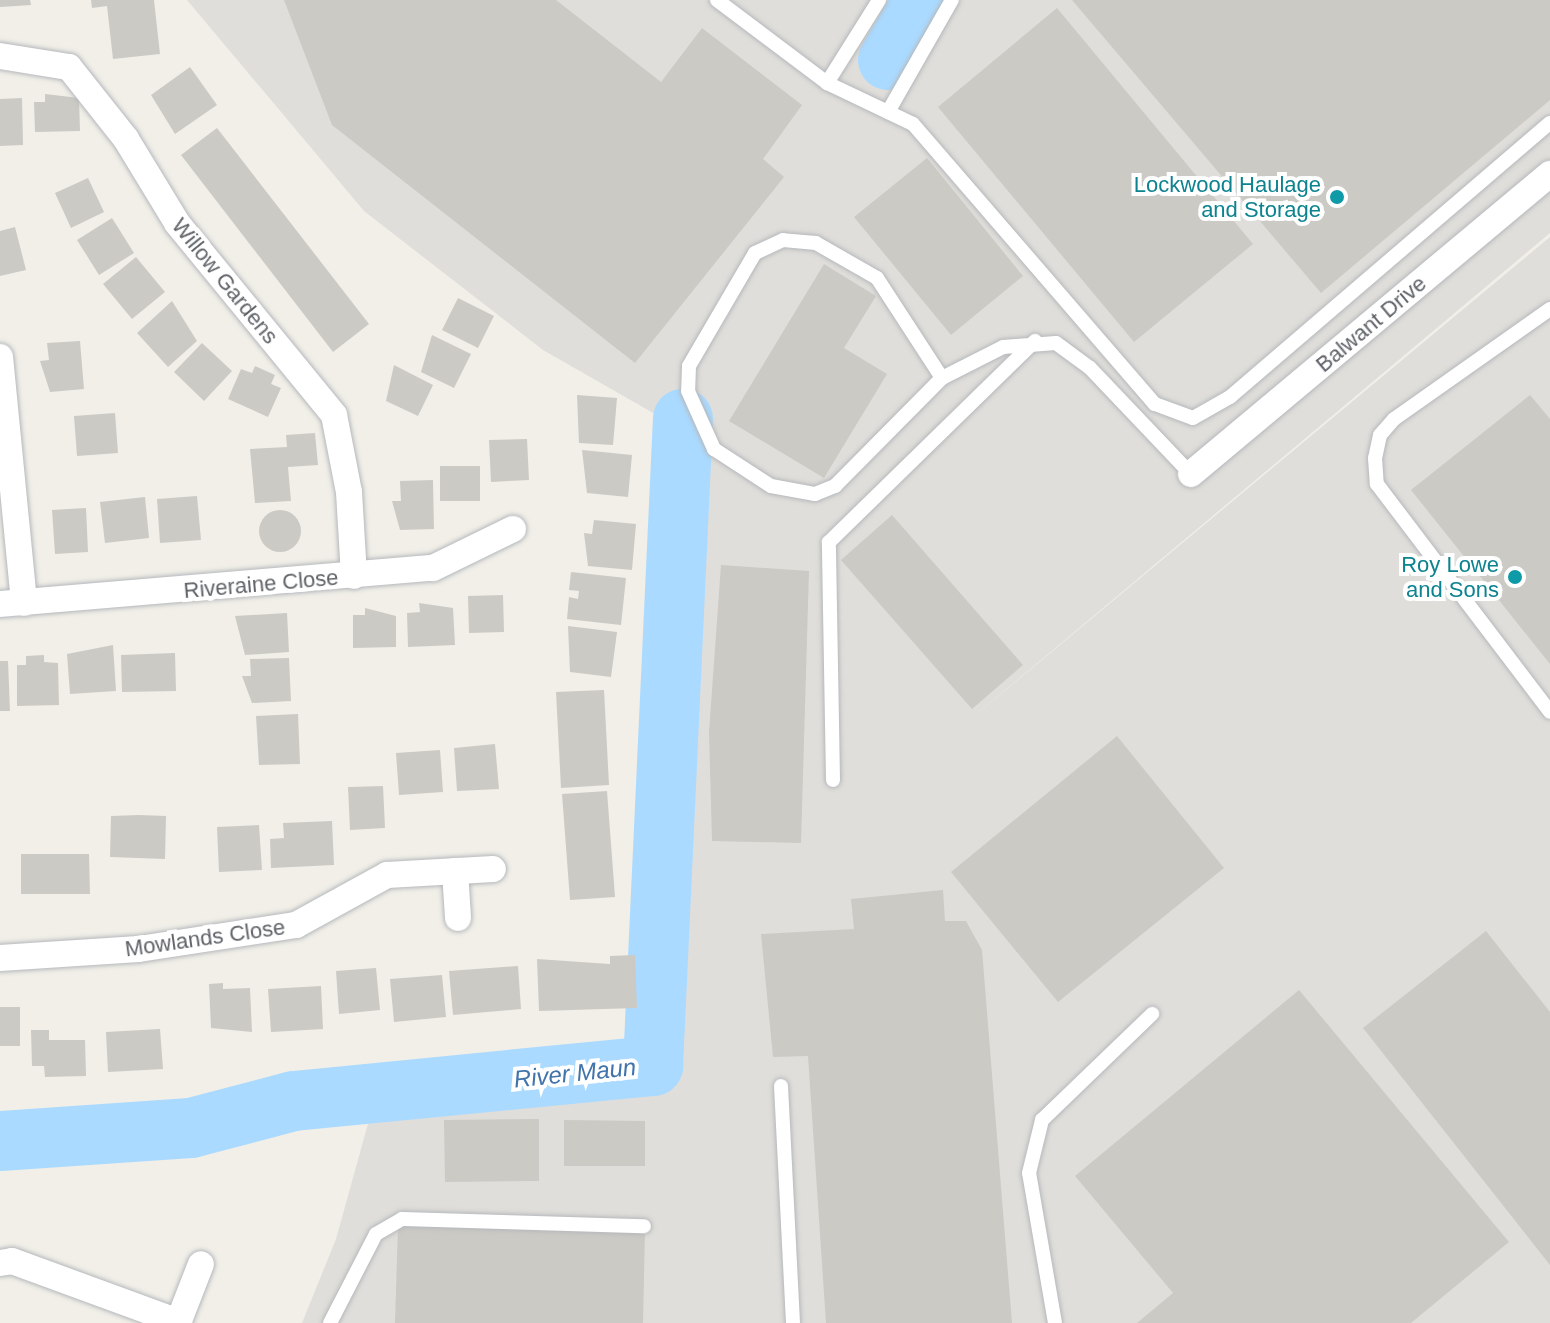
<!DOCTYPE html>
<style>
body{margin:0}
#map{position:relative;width:1550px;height:1323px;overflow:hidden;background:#f1efe8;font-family:Arial,sans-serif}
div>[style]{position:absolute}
.industrial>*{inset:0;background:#e0deda}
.river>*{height:60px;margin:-30px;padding:0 30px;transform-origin:30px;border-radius:30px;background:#aadaff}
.building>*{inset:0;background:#cccac5}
.round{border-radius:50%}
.roads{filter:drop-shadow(0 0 2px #b5b8bc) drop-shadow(0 0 2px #b5b8bc)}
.lane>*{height:14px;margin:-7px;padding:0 7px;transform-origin:7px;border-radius:7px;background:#fff}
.street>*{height:26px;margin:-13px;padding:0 13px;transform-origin:13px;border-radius:13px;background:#fff}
.dots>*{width:22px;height:22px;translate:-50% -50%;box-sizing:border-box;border:4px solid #fff;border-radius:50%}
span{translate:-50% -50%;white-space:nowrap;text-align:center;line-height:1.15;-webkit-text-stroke:8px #fff;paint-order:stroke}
.culture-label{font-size:22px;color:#0d838f}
.right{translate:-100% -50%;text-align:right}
.street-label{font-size:22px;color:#5f6368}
.water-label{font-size:24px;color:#4174aa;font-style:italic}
</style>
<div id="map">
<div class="industrial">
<i style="clip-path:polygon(187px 0,1550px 0,1550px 233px,960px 728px,1550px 237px,1550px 1323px,302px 1323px,336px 1239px,374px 1102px,680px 1075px,676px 426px,543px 350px,364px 211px)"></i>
</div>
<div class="river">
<i style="left:888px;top:60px;width:69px;rotate:-59.7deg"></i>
<i style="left:0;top:1141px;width:191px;rotate:-3.9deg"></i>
<i style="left:191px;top:1128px;width:106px;rotate:-14.7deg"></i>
<i style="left:294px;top:1101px;width:361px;rotate:-5.6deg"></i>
<i style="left:653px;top:1066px;width:648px;rotate:-87.35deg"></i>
</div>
<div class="building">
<i style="clip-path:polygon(0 0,30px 0,31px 5px,0 7px)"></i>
<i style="clip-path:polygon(91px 0,154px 0,160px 54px,113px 59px,107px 6px,92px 8px)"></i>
<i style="clip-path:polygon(284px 0,556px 0,661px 82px,702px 28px,802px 105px,763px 159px,784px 177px,635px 363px,332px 125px)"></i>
<i style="clip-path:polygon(1072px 0,1550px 0,1550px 100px,1321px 293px)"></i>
<i style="clip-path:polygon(1057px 8px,1253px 244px,1134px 342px,938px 107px)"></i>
<i style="clip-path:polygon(190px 67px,217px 105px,175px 134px,151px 95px)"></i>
<i style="clip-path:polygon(45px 94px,79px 98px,80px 131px,35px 132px,34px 102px,45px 102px)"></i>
<i style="clip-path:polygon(22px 98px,23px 145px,0 146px,0 99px)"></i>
<i style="clip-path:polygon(217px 128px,369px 324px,333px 352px,181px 155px)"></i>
<i style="clip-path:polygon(927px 158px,1023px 276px,951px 335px,854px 217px)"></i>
<i style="clip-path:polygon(88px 178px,104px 212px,71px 228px,55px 193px)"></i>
<i style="clip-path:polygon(112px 218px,134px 253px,99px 275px,77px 240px)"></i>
<i style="clip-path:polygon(15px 227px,26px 270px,0 276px,0 231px)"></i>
<i style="clip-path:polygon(136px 257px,165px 292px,132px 319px,103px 284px)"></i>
<i style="clip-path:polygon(824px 264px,876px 296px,844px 348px,887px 374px,824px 478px,729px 421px)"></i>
<i style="clip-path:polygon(458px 298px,494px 316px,478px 348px,442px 330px)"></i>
<i style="clip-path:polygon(172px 301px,197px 341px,168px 367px,137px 333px)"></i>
<i style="clip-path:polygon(432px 335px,471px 354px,454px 388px,421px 372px)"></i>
<i style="clip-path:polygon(80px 341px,84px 389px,50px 392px,40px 361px,49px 360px,47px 343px)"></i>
<i style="clip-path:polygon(202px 343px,232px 371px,204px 401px,174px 372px)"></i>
<i style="clip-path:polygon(394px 365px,433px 385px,418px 416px,386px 401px)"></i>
<i style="clip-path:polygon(255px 366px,275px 375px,271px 384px,281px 388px,268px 417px,228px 399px,241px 369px,252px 373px)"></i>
<i style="clip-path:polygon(577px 395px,617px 398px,613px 445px,579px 443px)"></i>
<i style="clip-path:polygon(1530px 395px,1550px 419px,1550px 664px,1411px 490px)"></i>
<i style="clip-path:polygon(115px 413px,118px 453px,77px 456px,74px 416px)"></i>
<i style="clip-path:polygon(315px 433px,318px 465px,288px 467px,291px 501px,255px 503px,250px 449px,287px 447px,286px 435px)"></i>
<i style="clip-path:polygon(527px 439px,529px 480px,491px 482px,489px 440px)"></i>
<i style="clip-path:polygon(582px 450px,632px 455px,628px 497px,587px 493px)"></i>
<i style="clip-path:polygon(440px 466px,480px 466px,480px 501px,440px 501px)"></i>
<i style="clip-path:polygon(433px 480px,434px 529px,400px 530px,392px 501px,401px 501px,400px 481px)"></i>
<i style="clip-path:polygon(197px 496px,201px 540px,160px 543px,157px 499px)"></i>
<i style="clip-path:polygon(145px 497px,149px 538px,105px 543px,100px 502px)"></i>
<i style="clip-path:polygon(86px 508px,88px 552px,55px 554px,52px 510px)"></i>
<i class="round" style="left:259px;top:510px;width:42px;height:42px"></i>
<i style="clip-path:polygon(892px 515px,1023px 665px,972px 709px,841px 560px)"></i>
<i style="clip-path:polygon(594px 520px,636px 524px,632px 570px,588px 566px,584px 533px,592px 534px)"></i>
<i style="clip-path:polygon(721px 565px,809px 571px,801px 843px,712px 841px,709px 732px)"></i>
<i style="clip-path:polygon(571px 572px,626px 578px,621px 625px,567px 619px,569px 597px,578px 599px,579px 591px,569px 590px)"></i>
<i style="clip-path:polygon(503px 595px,504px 632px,469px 633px,468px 596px)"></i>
<i style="clip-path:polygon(419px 603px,453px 608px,455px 645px,408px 647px,407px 613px,420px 612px)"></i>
<i style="clip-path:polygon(365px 608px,396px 616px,396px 647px,353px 648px,353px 615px,365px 615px)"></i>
<i style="clip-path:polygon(287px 613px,289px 652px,245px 655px,235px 616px)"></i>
<i style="clip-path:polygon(568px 626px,617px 632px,611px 677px,570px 672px)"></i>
<i style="clip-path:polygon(113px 645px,116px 691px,70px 694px,67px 654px)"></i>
<i style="clip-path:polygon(175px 653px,176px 691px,122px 692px,121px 655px)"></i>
<i style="clip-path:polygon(44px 655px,44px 662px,58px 663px,59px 705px,17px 706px,17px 665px,26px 665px,26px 656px)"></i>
<i style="clip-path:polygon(289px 658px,291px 701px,252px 703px,242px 676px,251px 676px,250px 659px)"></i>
<i style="clip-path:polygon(0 661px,8px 661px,10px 711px,0 711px)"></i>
<i style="clip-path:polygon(604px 690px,609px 785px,561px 788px,556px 692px)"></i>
<i style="clip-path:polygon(298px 714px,300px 764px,259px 765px,256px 716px)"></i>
<i style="clip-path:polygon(1117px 736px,1224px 868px,1058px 1002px,951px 872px)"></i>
<i style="clip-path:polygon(495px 744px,499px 789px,457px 791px,454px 748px)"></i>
<i style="clip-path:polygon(440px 750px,443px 792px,399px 795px,396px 753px)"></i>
<i style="clip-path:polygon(383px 786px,385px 828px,350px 830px,348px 787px)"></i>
<i style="clip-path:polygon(607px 791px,615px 897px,570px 900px,562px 794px)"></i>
<i style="clip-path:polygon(139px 815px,166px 816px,165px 859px,110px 857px,111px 816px)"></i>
<i style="clip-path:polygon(332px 821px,334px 865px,271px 868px,270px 839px,284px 838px,283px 823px)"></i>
<i style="clip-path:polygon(259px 825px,262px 870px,219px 872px,217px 827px)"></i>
<i style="clip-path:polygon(21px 854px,89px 854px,90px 894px,21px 894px)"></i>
<i style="clip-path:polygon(943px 890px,945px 921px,966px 921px,982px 950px,1012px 1323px,826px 1323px,808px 1056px,773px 1057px,761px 934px,854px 929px,851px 899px)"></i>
<i style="clip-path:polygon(1486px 931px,1550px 1012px,1550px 1265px,1363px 1028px)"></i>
<i style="clip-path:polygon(635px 955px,637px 1008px,539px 1011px,537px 959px,610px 964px,610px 956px)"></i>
<i style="clip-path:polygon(518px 966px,521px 1009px,453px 1015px,449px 971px)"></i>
<i style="clip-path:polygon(376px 968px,380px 1010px,339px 1014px,336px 971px)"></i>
<i style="clip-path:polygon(442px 975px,446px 1017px,394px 1022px,390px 979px)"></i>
<i style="clip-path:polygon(223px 983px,223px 989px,250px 988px,252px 1032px,211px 1028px,209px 984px)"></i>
<i style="clip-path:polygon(321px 986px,323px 1029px,271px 1032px,268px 989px)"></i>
<i style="clip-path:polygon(1299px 990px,1509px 1242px,1411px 1323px,1137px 1323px,1173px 1293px,1075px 1176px)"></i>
<i style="clip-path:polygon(0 1007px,20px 1007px,20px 1046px,0 1046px)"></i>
<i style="clip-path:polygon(160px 1029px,163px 1069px,108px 1072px,106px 1032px)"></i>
<i style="clip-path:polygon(31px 1030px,49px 1030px,49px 1040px,85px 1040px,86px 1076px,45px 1077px,44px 1066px,32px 1066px)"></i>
<i style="clip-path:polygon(539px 1119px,539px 1181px,445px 1182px,444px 1120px)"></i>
<i style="clip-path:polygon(564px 1120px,645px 1121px,645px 1166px,564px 1166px)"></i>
<i style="clip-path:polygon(398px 1225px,645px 1231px,643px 1323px,395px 1323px)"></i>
</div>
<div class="roads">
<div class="lane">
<i style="left:717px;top:0;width:138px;rotate:37deg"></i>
<i style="left:827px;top:83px;width:95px;rotate:25.5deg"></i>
<i style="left:913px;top:124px;width:370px;rotate:49.2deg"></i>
<i style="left:1155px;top:404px;width:40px;rotate:20.2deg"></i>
<i style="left:1193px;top:418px;width:43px;rotate:-29.6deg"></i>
<i style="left:1230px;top:397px;width:421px;rotate:-40.6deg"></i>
<i style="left:827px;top:83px;width:98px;rotate:-57.9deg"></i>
<i style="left:888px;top:112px;width:129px;rotate:-60.3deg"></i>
<i style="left:1550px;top:309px;width:191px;rotate:144.8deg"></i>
<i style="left:1394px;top:419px;width:21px;rotate:131deg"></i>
<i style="left:1380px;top:435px;width:24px;rotate:102deg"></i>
<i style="left:1375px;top:458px;width:26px;rotate:86deg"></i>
<i style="left:1377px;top:484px;width:286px;rotate:52.8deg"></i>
<i style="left:942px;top:378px;width:119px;rotate:-123deg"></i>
<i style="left:877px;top:278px;width:70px;rotate:-150.2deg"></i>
<i style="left:816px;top:243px;width:33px;rotate:-175deg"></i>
<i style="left:783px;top:240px;width:31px;rotate:155deg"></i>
<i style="left:755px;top:253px;width:131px;rotate:120.3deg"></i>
<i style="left:689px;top:366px;width:25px;rotate:92deg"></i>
<i style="left:688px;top:391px;width:64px;rotate:65.9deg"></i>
<i style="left:714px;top:449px;width:68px;rotate:33deg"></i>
<i style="left:771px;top:486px;width:45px;rotate:10.3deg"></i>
<i style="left:815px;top:494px;width:22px;rotate:-22deg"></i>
<i style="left:835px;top:486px;width:152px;rotate:-45.3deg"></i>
<i style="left:942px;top:378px;width:68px;rotate:-26.9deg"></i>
<i style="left:1003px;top:347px;width:53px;rotate:-4.3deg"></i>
<i style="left:1056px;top:343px;width:42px;rotate:36.3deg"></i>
<i style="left:1090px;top:368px;width:146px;rotate:46.4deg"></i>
<i style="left:833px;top:780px;width:238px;rotate:-91deg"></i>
<i style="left:829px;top:542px;width:288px;rotate:-44.3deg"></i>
<i style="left:781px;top:1086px;width:237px;rotate:87.1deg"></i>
<i style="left:330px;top:1323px;width:100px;rotate:-62.7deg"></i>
<i style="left:376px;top:1234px;width:30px;rotate:-30deg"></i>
<i style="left:402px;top:1219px;width:242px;rotate:1.7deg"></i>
<i style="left:1055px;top:1323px;width:152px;rotate:-99.8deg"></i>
<i style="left:1029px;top:1173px;width:55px;rotate:-76.2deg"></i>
<i style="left:1042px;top:1120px;width:153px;rotate:-43.9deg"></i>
</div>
<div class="street">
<i style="left:0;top:56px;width:70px;rotate:9.1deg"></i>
<i style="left:69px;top:67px;width:92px;rotate:51.6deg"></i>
<i style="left:126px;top:139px;width:98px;rotate:58.7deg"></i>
<i style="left:177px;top:223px;width:248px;rotate:50.7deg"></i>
<i style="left:334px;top:415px;width:78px;rotate:79deg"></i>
<i style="left:349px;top:492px;width:84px;rotate:86.6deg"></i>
<i style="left:0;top:357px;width:247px;rotate:84.4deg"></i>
<i style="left:1191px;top:474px;width:468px;rotate:-39.9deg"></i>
<i style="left:0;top:604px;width:434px;rotate:-4.8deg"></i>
<i style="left:433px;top:568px;width:89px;rotate:-26deg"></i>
<i style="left:455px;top:871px;width:47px;rotate:86.3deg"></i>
<i style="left:0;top:958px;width:139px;rotate:-3.7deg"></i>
<i style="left:139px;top:949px;width:159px;rotate:-8.7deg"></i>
<i style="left:296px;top:925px;width:104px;rotate:-28.8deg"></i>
<i style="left:387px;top:875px;width:106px;rotate:-3.2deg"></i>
<i style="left:0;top:1263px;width:12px;rotate:-9deg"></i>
<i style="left:12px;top:1261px;width:178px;rotate:20.1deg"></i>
<i style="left:178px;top:1323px;width:63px;rotate:-68.7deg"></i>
</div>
</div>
<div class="dots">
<i style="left:1337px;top:197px;background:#0f9aa8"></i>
<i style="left:1515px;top:577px;background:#0f9aa8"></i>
</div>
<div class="culture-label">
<span class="right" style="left:1321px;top:197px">Lockwood Haulage<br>and Storage</span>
<span class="right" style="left:1499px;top:577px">Roy Lowe<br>and Sons</span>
</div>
<div class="street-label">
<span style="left:225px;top:281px;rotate:51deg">Willow Gardens</span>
<span style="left:1371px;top:324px;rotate:-40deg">Balwant Drive</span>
<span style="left:261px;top:584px;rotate:-5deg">Riveraine Close</span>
<span style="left:205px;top:938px;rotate:-8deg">Mowlands Close</span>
</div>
<div class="water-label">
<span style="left:575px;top:1073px;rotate:-6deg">River Maun</span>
</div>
</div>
